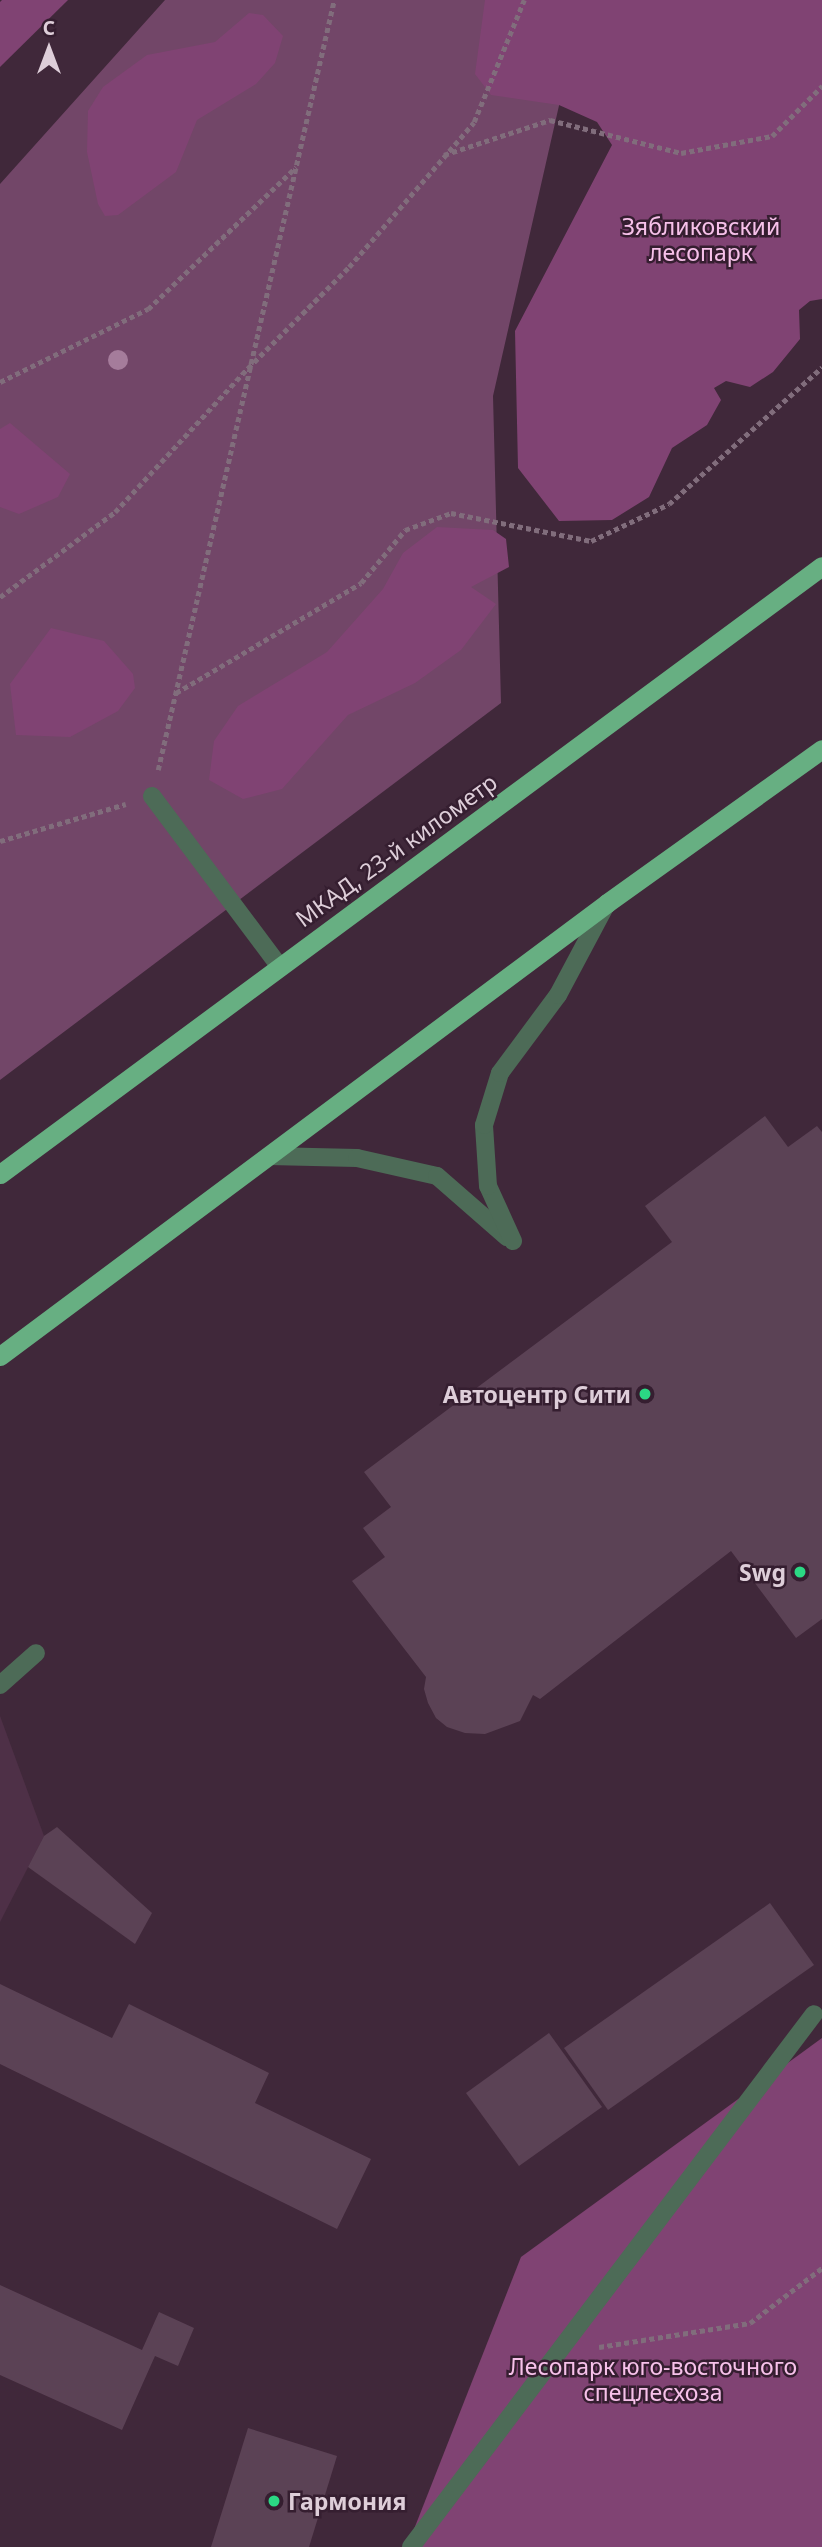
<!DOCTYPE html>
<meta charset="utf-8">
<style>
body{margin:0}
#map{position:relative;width:822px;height:2547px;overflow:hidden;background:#40283a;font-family:"Noto Sans",sans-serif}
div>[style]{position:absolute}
.built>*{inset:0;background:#4e3047}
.green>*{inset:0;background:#724668}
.forest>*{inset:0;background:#804373}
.building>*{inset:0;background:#5b4255}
.path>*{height:4.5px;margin-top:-2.25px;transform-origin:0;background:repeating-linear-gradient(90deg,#816d7c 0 5px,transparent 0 8.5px)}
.service>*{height:18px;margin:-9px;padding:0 9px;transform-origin:9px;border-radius:9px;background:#4d6b57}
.trunk>*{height:19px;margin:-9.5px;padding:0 9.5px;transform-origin:9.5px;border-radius:9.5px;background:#67af82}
.trees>*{width:20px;height:20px;margin:-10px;border-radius:50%;background:#a57c9b}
.dots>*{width:19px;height:19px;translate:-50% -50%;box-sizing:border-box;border:4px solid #351e30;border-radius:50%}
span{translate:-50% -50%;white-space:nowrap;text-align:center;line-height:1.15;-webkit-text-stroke:5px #351e30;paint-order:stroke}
.park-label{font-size:23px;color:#f7c1ea}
.street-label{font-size:23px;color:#deced9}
.poi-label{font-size:23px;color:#deced9;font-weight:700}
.right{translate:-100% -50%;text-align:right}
.left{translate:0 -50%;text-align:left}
.north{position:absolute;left:14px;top:14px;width:70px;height:70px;-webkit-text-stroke:5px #351e30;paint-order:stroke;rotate:0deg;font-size:19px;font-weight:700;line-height:28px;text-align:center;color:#deced9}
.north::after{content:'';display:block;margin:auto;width:24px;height:32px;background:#deced9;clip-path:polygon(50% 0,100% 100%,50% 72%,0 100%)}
</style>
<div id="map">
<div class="built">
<i style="clip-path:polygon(0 1716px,44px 1836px,0 1922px)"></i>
</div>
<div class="green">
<i style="clip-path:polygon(165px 0,583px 0,493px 396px,501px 703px,0 1080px,0 184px)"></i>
</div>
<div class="forest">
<i style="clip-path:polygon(2px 0,68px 0,0 67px,0 2px)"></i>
<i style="clip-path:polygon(485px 0,822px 0,822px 299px,810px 301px,799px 310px,800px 339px,773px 372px,750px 387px,726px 381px,714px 388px,721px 400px,707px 425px,672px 448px,649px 497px,612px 520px,559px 521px,518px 468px,515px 331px,612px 145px,597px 122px,559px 105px,491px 95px,475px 74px)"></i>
<i style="clip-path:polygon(249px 13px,263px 15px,283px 36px,275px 63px,256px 84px,197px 120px,176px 172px,118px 215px,105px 216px,98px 204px,87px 152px,88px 111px,103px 87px,147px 55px,215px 42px)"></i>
<i style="clip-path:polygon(10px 423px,70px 474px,58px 497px,19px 514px,0 507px,0 429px)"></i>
<i style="clip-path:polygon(437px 527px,493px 530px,506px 539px,509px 567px,471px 587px,496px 604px,461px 650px,415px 683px,348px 715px,282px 789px,243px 799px,209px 780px,214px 741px,238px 706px,327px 652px,383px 589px,403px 553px)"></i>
<i style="clip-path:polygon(51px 628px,104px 641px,133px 674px,135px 688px,118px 711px,70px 737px,16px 735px,10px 684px)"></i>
<i style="clip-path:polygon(822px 2038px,822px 2547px,407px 2547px,521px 2257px)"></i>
</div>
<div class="building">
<i style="clip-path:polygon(765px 1116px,788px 1147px,817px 1126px,822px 1132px,822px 1619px,796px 1638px,731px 1551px,540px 1699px,533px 1695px,520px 1721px,485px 1734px,465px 1733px,447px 1727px,436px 1718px,428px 1703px,424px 1689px,426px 1677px,352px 1581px,385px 1557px,363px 1528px,391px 1507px,364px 1472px,672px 1242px,645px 1206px)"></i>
<i style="clip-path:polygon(57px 1827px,152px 1913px,135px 1944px,28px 1867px,44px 1836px)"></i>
<i style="clip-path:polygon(770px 1903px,814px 1965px,608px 2110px,564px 2048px)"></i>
<i style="clip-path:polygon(0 1984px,112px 2038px,129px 2004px,269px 2073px,255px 2103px,371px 2159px,337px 2229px,0 2064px)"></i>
<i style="clip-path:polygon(549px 2033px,602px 2107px,519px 2166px,466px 2093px)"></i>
<i style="clip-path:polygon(0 2285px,142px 2350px,159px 2312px,194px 2328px,178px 2366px,155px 2356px,122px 2430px,0 2375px)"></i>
<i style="clip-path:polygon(248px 2428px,337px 2456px,309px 2547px,211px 2547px)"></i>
</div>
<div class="path">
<i style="left:444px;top:155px;width:112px;rotate:-18.3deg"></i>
<i style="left:550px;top:120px;width:135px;rotate:14.1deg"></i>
<i style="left:681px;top:153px;width:93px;rotate:-10.6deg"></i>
<i style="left:772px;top:136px;width:71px;rotate:-45deg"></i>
<i style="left:0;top:382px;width:165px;rotate:-26.3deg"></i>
<i style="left:148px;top:309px;width:205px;rotate:-43.8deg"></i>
<i style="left:0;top:597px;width:143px;rotate:-36.5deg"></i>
<i style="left:115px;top:512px;width:196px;rotate:-47.3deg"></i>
<i style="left:248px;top:368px;width:143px;rotate:-45deg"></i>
<i style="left:349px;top:267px;width:191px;rotate:-49.2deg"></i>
<i style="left:474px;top:122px;width:132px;rotate:-67.7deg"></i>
<i style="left:176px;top:693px;width:215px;rotate:-30.7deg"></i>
<i style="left:361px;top:583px;width:69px;rotate:-50.3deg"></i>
<i style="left:405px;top:530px;width:49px;rotate:-20.3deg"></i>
<i style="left:451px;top:513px;width:143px;rotate:11.3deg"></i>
<i style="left:591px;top:541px;width:86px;rotate:-25.4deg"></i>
<i style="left:669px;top:504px;width:205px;rotate:-41.8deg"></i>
<i style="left:158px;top:770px;width:790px;rotate:-77.12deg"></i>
<i style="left:0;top:841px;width:131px;rotate:-16.4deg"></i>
<i style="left:599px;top:2347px;width:153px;rotate:-9deg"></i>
<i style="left:750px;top:2323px;width:91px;rotate:-37.4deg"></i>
</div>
<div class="service">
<i style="left:152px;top:796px;width:214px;rotate:53.2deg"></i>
<i style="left:269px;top:1156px;width:88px;rotate:1.3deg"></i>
<i style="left:357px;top:1158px;width:82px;rotate:12.7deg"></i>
<i style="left:437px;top:1176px;width:93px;rotate:41.1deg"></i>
<i style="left:513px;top:1241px;width:60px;rotate:-114.4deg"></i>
<i style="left:488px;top:1186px;width:61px;rotate:-93.8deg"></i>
<i style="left:484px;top:1125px;width:54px;rotate:-72.9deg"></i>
<i style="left:500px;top:1073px;width:97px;rotate:-53.4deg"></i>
<i style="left:558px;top:995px;width:104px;rotate:-62deg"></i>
<i style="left:0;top:1685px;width:48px;rotate:-41.6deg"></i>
<i style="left:411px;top:2547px;width:668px;rotate:-52.91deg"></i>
</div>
<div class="trunk">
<i style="left:0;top:1174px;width:1022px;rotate:-36.49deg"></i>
<i style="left:0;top:1356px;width:757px;rotate:-36.73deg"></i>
<i style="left:607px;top:903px;width:264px;rotate:-35.6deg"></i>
</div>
<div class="trees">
<i style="left:118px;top:360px"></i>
</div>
<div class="dots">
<i style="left:645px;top:1394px;background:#2bd884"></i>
<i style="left:800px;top:1572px;background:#2bd884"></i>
<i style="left:274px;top:2501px;background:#2bd884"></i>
</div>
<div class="park-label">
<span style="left:701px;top:239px">Зябликовский<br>лесопарк</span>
<span style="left:653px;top:2379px">Лесопарк юго-восточного<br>спецлесхоза</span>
</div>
<div class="street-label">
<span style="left:396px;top:850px;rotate:-36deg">МКАД, 23-й километр</span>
</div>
<div class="poi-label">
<span class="right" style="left:631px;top:1394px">Автоцентр Сити</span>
<span class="right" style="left:786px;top:1572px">Swg</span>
<span class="left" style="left:288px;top:2501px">Гармония</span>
</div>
<div class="north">С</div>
</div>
